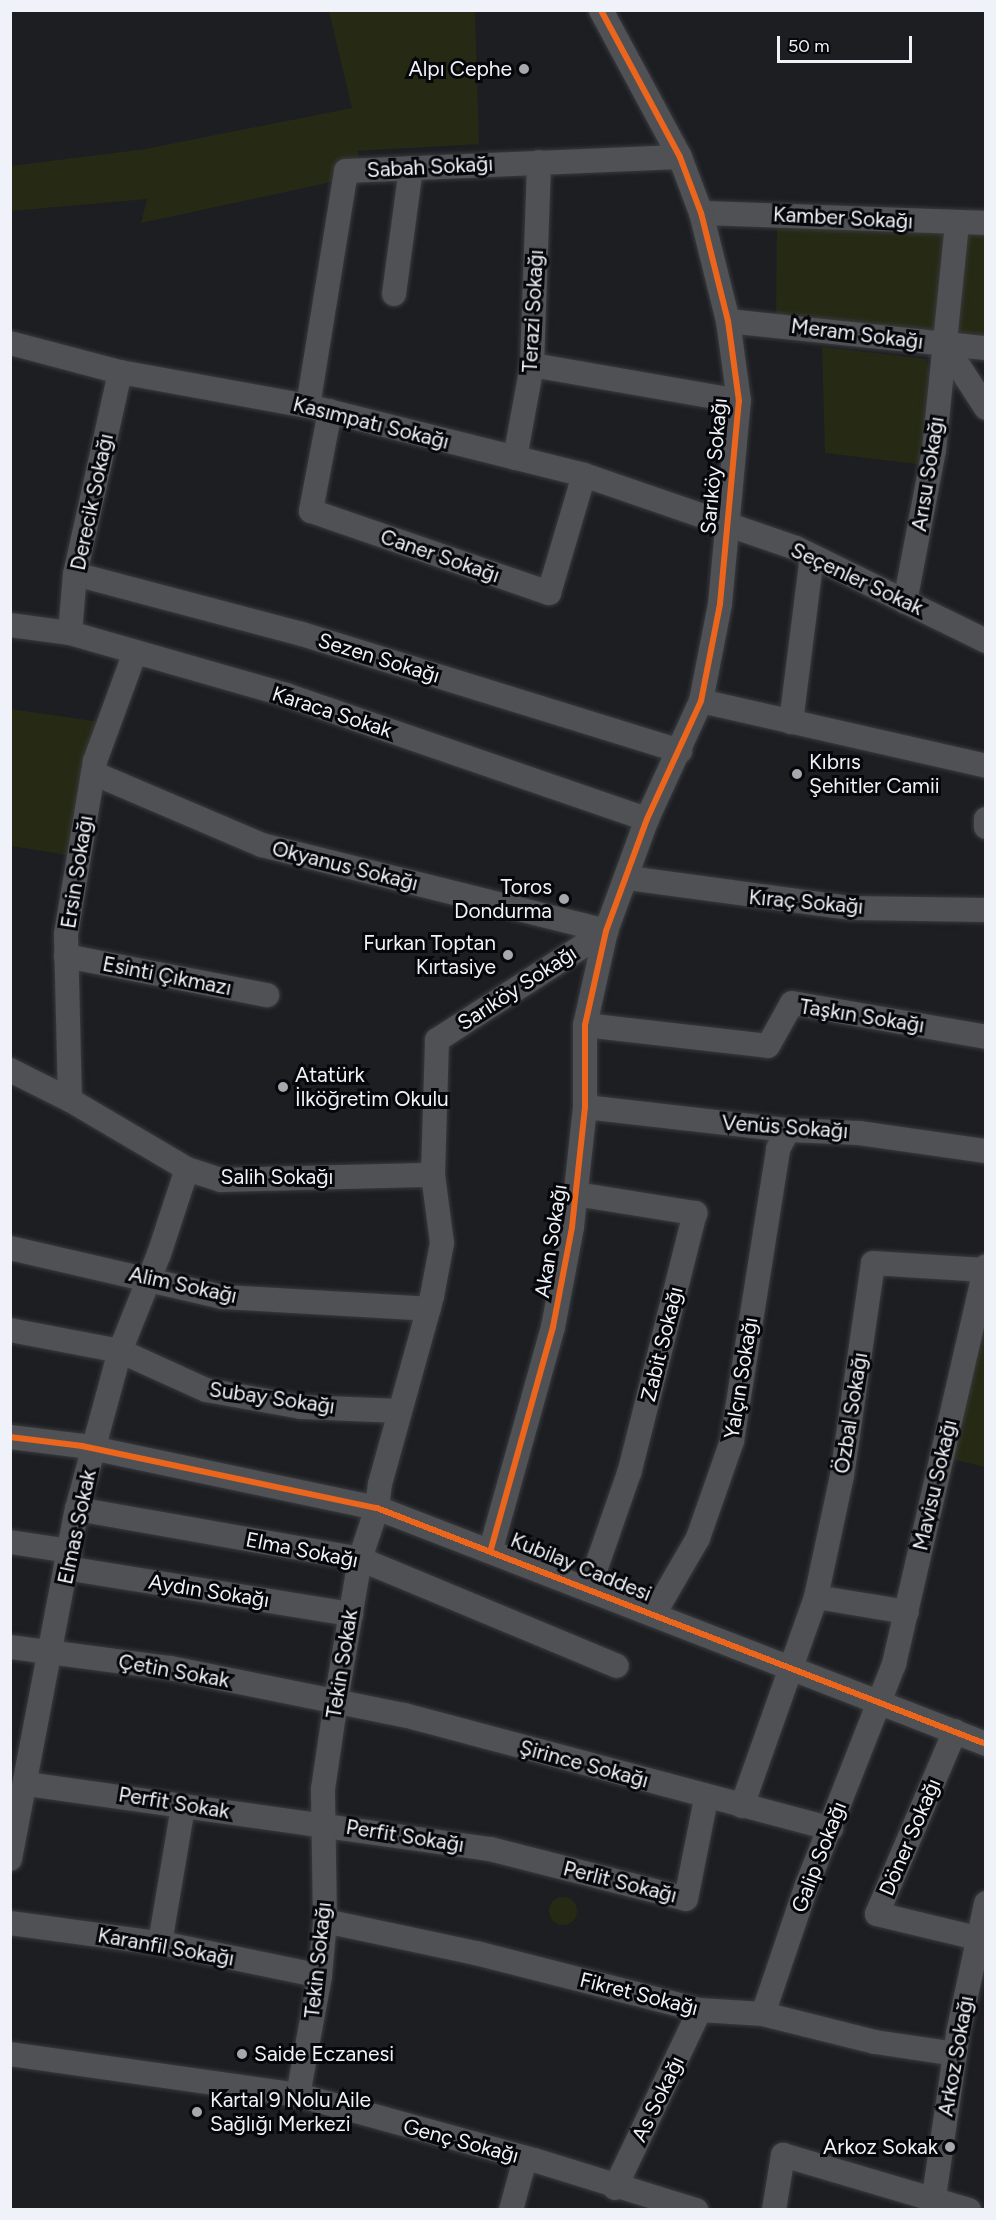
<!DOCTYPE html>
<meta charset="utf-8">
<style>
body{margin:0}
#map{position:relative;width:996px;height:2220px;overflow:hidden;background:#1c1e22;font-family:Figtree,sans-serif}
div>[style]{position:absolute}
.green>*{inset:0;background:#262a15}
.round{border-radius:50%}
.roads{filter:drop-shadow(0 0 2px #393a3e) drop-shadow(0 0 2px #393a3e)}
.minor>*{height:24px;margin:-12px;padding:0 12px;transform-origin:12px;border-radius:12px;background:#4f5155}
.cycleway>*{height:6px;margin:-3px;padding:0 3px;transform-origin:3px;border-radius:3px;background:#eb651d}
.dots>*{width:16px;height:16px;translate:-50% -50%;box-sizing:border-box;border:3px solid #06070b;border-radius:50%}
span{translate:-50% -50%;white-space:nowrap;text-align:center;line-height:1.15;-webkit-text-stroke:6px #06070b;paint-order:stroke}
.poi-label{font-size:21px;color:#eff2f9}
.right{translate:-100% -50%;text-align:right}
.left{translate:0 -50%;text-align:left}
.street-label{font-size:21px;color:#eff2f9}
.frame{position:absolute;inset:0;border:12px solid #eff2f9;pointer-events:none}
.scale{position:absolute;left:777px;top:36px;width:135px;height:27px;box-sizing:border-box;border:3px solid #eff2f9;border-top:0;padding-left:8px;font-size:18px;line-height:21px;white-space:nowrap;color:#eff2f9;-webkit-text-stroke:4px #06070b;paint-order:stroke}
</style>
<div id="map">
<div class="green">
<i style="clip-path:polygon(329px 11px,475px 11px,479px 144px,358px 151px,359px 176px,141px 223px,147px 199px,11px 211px,10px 166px,146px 149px,352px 108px)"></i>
<i style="clip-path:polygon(777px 226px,985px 231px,985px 335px,776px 319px)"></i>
<i style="clip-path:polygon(822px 347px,926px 359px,932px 384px,926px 465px,825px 453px)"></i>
<i style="clip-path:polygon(10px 709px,100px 722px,68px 855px,11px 846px)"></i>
<i style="clip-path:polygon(985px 1318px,985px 1467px,947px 1458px)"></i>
<i class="round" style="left:549px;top:1897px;width:28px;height:28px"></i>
</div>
<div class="roads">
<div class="minor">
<i style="left:701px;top:213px;width:285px;rotate:2deg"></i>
<i style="left:394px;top:294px;width:127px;rotate:-82.3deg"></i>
<i style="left:728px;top:321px;width:259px;rotate:6deg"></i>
<i style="left:10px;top:343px;width:114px;rotate:14.8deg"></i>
<i style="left:120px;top:372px;width:191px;rotate:10.3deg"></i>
<i style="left:308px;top:406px;width:284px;rotate:14deg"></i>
<i style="left:584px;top:475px;width:224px;rotate:19deg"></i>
<i style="left:796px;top:548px;width:212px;rotate:26.1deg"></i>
<i style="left:945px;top:345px;width:75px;rotate:56.9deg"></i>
<i style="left:532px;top:365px;width:210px;rotate:9.9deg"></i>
<i style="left:308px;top:406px;width:238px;rotate:-80.8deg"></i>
<i style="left:346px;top:171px;width:334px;rotate:-2.4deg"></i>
<i style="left:330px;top:411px;width:102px;rotate:100.8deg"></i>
<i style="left:311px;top:511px;width:252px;rotate:19deg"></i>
<i style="left:549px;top:593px;width:123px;rotate:-73.5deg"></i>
<i style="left:515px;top:458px;width:95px;rotate:-79.6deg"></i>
<i style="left:532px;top:365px;width:203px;rotate:-88deg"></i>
<i style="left:75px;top:574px;width:235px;rotate:14.8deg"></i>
<i style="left:302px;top:634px;width:396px;rotate:17.2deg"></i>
<i style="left:905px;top:602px;width:155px;rotate:-79.2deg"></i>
<i style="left:934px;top:450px;width:228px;rotate:-84.2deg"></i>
<i style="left:10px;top:625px;width:61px;rotate:7.6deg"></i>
<i style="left:70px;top:633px;width:225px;rotate:16deg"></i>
<i style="left:286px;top:695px;width:382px;rotate:19deg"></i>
<i style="left:70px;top:633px;width:59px;rotate:-85.2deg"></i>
<i style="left:75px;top:574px;width:207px;rotate:-77.4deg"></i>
<i style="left:701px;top:701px;width:292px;rotate:12.8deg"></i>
<i style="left:791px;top:722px;width:167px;rotate:-82.8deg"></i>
<i style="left:93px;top:773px;width:184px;rotate:23.1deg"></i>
<i style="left:262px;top:845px;width:355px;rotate:14deg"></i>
<i style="left:986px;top:819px;width:8px;rotate:90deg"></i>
<i style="left:628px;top:878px;width:225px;rotate:7.7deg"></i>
<i style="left:851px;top:908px;width:135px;rotate:0.8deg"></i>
<i style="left:66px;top:956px;width:205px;rotate:11deg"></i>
<i style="left:585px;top:1025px;width:184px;rotate:6.5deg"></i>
<i style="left:768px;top:1046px;width:49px;rotate:-60.8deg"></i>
<i style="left:792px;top:1003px;width:197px;rotate:9.9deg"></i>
<i style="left:10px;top:1070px;width:67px;rotate:26.6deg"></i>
<i style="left:70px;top:1100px;width:136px;rotate:30.5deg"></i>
<i style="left:187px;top:1169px;width:36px;rotate:18deg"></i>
<i style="left:221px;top:1180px;width:212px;rotate:-1.4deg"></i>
<i style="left:70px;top:1100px;width:166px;rotate:-91.4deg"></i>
<i style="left:66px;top:934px;width:175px;rotate:-80.5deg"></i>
<i style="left:95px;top:761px;width:116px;rotate:-69.8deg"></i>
<i style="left:585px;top:1107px;width:204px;rotate:6.5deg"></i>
<i style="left:788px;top:1130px;width:71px;rotate:2.4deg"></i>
<i style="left:859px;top:1133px;width:128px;rotate:8.1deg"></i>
<i style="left:576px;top:1194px;width:121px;rotate:9.1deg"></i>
<i style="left:695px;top:1213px;width:268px;rotate:104.2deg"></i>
<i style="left:629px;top:1473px;width:122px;rotate:109.2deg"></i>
<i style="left:10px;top:1248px;width:219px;rotate:13deg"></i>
<i style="left:223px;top:1297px;width:206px;rotate:3.3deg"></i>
<i style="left:10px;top:1330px;width:112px;rotate:10.8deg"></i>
<i style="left:120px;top:1351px;width:94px;rotate:24.4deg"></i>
<i style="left:206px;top:1390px;width:97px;rotate:10.1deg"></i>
<i style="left:301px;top:1407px;width:99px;rotate:2.3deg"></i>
<i style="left:10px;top:1437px;width:73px;rotate:7.1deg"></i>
<i style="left:82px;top:1446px;width:301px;rotate:11.9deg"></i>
<i style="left:377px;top:1508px;width:653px;rotate:21.18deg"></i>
<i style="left:77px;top:1509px;width:287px;rotate:10deg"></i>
<i style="left:360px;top:1559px;width:278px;rotate:22.6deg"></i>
<i style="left:10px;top:1542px;width:61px;rotate:8.5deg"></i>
<i style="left:491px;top:1549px;width:230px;rotate:-74.4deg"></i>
<i style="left:553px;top:1327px;width:102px;rotate:-79.2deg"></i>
<i style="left:572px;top:1227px;width:121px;rotate:-83.8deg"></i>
<i style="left:585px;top:1107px;width:82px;rotate:-90deg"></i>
<i style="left:585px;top:1025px;width:96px;rotate:-77.4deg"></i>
<i style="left:606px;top:931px;width:119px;rotate:-69.9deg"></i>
<i style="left:647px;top:819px;width:130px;rotate:-65.4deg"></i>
<i style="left:701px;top:701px;width:99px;rotate:-78.9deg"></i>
<i style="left:720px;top:604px;width:204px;rotate:-84.7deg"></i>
<i style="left:739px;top:401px;width:81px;rotate:-97.8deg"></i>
<i style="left:728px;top:321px;width:111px;rotate:-104deg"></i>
<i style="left:701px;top:213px;width:60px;rotate:-110.6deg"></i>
<i style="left:680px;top:157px;width:167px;rotate:-118.3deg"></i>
<i style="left:66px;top:1568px;width:289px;rotate:9.2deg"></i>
<i style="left:816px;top:1597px;width:92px;rotate:9.4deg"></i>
<i style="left:654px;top:1614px;width:88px;rotate:-59.9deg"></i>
<i style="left:698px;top:1538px;width:103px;rotate:-70.7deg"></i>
<i style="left:732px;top:1441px;width:296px;rotate:-81deg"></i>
<i style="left:778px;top:1149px;width:21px;rotate:-62deg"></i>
<i style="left:10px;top:1647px;width:161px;rotate:7.5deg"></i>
<i style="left:170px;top:1668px;width:239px;rotate:11.4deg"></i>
<i style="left:404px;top:1715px;width:442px;rotate:14.9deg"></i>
<i style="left:955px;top:1731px;width:199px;rotate:113.1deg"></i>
<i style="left:877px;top:1914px;width:103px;rotate:13.5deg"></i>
<i style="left:27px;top:1784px;width:468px;rotate:8deg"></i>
<i style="left:490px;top:1849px;width:202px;rotate:14.3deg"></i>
<i style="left:686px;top:1899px;width:102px;rotate:-78.7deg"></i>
<i style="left:742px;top:1806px;width:222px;rotate:-70.5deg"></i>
<i style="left:816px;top:1597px;width:124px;rotate:-77.9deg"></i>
<i style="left:842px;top:1476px;width:215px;rotate:-81.7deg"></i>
<i style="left:873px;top:1263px;width:111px;rotate:3.6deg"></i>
<i style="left:10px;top:1859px;width:356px;rotate:-79.2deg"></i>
<i style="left:77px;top:1509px;width:164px;rotate:-74.8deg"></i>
<i style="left:120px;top:1351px;width:105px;rotate:-68.1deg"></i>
<i style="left:159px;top:1254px;width:89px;rotate:-71.8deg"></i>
<i style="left:325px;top:1921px;width:154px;rotate:12deg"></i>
<i style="left:476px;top:1953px;width:231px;rotate:14.3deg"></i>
<i style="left:700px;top:2010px;width:63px;rotate:3.6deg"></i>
<i style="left:763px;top:2014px;width:115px;rotate:14deg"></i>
<i style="left:875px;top:2042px;width:81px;rotate:8.5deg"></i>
<i style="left:10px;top:1923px;width:157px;rotate:7.7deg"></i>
<i style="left:166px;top:1944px;width:157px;rotate:11.7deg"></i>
<i style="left:160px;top:1943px;width:138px;rotate:-80.4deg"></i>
<i style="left:763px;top:2014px;width:136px;rotate:-71.2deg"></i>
<i style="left:807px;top:1885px;width:238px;rotate:-68.5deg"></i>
<i style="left:894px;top:1664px;width:408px;rotate:-77deg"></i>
<i style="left:10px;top:2054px;width:291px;rotate:8.1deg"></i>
<i style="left:298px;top:2095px;width:245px;rotate:15.4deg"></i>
<i style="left:534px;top:2160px;width:170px;rotate:17.2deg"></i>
<i style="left:298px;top:2095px;width:121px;rotate:-79.5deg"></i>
<i style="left:320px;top:1976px;width:55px;rotate:-84.8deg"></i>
<i style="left:325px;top:1921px;width:132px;rotate:-90.9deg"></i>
<i style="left:323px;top:1789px;width:89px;rotate:-81.6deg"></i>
<i style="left:336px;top:1701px;width:144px;rotate:-80.4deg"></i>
<i style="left:360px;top:1559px;width:54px;rotate:-71.6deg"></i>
<i style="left:377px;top:1508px;width:24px;rotate:-83deg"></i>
<i style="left:380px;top:1484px;width:195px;rotate:-74.5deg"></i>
<i style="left:432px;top:1296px;width:54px;rotate:-79.3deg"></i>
<i style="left:442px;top:1243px;width:69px;rotate:-97.5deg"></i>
<i style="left:433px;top:1175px;width:135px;rotate:-88.3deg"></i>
<i style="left:437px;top:1040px;width:201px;rotate:-32.8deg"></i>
<i style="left:615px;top:2188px;width:197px;rotate:-64.5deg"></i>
<i style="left:511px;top:2210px;width:53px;rotate:-74.6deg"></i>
<i style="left:774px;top:2210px;width:56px;rotate:-80.7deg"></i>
<i style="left:783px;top:2155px;width:194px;rotate:16.5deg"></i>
<i style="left:932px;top:2210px;width:179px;rotate:-81.6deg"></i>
<i style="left:958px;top:2033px;width:133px;rotate:-77.8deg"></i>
</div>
</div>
<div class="cycleway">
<i style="left:10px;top:1437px;width:73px;rotate:7.1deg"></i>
<i style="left:82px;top:1446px;width:301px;rotate:11.9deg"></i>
<i style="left:377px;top:1508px;width:653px;rotate:21.18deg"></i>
<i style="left:491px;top:1549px;width:230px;rotate:-74.4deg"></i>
<i style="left:553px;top:1327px;width:102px;rotate:-79.2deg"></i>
<i style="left:572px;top:1227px;width:121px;rotate:-83.8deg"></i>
<i style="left:585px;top:1107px;width:82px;rotate:-90deg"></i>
<i style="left:585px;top:1025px;width:96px;rotate:-77.4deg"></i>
<i style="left:606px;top:931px;width:119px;rotate:-69.9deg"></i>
<i style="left:647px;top:819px;width:130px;rotate:-65.4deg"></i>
<i style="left:701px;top:701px;width:99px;rotate:-78.9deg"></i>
<i style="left:720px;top:604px;width:204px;rotate:-84.7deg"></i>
<i style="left:739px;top:401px;width:81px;rotate:-97.8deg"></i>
<i style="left:728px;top:321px;width:111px;rotate:-104deg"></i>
<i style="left:701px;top:213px;width:60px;rotate:-110.6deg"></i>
<i style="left:680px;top:157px;width:167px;rotate:-118.3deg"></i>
</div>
<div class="dots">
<i style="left:524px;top:69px;background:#a5a8ae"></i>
<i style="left:797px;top:774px;background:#a5a8ae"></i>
<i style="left:564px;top:899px;background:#a5a8ae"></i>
<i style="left:508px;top:955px;background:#a5a8ae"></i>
<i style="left:283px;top:1087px;background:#a5a8ae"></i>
<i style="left:242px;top:2054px;background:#a5a8ae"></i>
<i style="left:197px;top:2112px;background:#a5a8ae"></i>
<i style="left:950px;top:2147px;background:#a5a8ae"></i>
</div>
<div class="poi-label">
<span class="right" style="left:512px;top:69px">Alpı Cephe</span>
<span class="left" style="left:809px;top:774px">Kıbrıs<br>Şehitler Camii</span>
<span class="right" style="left:552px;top:899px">Toros<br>Dondurma</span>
<span class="right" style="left:496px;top:955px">Furkan Toptan<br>Kırtasiye</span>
<span class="left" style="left:295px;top:1087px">Atatürk<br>İlköğretim Okulu</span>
<span class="left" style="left:254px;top:2054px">Saide Eczanesi</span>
<span class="left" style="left:210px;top:2112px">Kartal 9 Nolu Aile<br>Sağlığı Merkezi</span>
<span class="right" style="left:938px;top:2147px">Arkoz Sokak</span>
</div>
<div class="street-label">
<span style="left:430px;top:167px;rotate:-3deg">Sabah Sokağı</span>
<span style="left:843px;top:218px;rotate:3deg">Kamber Sokağı</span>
<span style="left:533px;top:311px;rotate:-87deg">Terazi Sokağı</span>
<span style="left:857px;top:334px;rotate:7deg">Meram Sokağı</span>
<span style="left:371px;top:423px;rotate:14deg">Kasımpatı Sokağı</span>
<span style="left:714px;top:466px;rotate:-85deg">Sarıköy Sokağı</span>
<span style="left:928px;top:474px;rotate:-81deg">Arısu Sokağı</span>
<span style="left:92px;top:502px;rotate:-78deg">Derecik Sokağı</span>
<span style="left:440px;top:556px;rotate:19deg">Caner Sokağı</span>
<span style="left:857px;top:579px;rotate:25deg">Seçenler Sokak</span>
<span style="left:379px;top:658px;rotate:17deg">Sezen Sokağı</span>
<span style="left:332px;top:712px;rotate:18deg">Karaca Sokak</span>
<span style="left:345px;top:866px;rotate:14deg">Okyanus Sokağı</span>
<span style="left:77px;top:872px;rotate:-81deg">Ersin Sokağı</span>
<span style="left:806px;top:902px;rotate:5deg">Kıraç Sokağı</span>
<span style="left:167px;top:976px;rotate:11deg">Esinti Çıkmazı</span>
<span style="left:517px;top:988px;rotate:-33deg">Sarıköy Sokağı</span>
<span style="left:862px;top:1016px;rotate:9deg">Taşkın Sokağı</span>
<span style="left:785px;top:1127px;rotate:4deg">Venüs Sokağı</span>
<span style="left:277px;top:1177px">Salih Sokağı</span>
<span style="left:551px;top:1241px;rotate:-81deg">Akan Sokağı</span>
<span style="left:183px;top:1285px;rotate:12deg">Alim Sokağı</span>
<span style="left:662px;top:1344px;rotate:-76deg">Zabit Sokağı</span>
<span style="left:741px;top:1378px;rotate:-81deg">Yalçın Sokağı</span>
<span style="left:272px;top:1398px;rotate:8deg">Subay Sokağı</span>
<span style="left:851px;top:1413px;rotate:-81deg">Özbal Sokağı</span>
<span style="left:935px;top:1485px;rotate:-77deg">Mavisu Sokağı</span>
<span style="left:77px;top:1527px;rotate:-78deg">Elmas Sokak</span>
<span style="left:302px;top:1550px;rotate:11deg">Elma Sokağı</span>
<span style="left:581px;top:1567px;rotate:22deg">Kubilay Caddesi</span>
<span style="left:209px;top:1591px;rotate:9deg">Aydın Sokağı</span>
<span style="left:342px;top:1664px;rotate:-81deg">Tekin Sokak</span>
<span style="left:174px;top:1671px;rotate:10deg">Çetin Sokak</span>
<span style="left:584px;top:1764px;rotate:15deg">Şirince Sokağı</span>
<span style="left:174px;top:1803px;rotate:9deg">Perfit Sokak</span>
<span style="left:405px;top:1836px;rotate:9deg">Perfit Sokağı</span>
<span style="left:910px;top:1837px;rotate:-67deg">Döner Sokağı</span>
<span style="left:819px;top:1857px;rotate:-69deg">Galip Sokağı</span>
<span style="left:620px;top:1882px;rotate:14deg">Perlit Sokağı</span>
<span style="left:166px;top:1947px;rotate:10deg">Karanfil Sokağı</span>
<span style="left:318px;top:1960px;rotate:-84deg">Tekin Sokağı</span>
<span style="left:639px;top:1994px;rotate:14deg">Fikret Sokağı</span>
<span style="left:956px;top:2056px;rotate:-80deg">Arkoz Sokağı</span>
<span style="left:658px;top:2099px;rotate:-64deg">As Sokağı</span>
<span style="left:461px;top:2141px;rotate:15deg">Genç Sokağı</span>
</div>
<div class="frame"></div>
<div class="scale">50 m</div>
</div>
